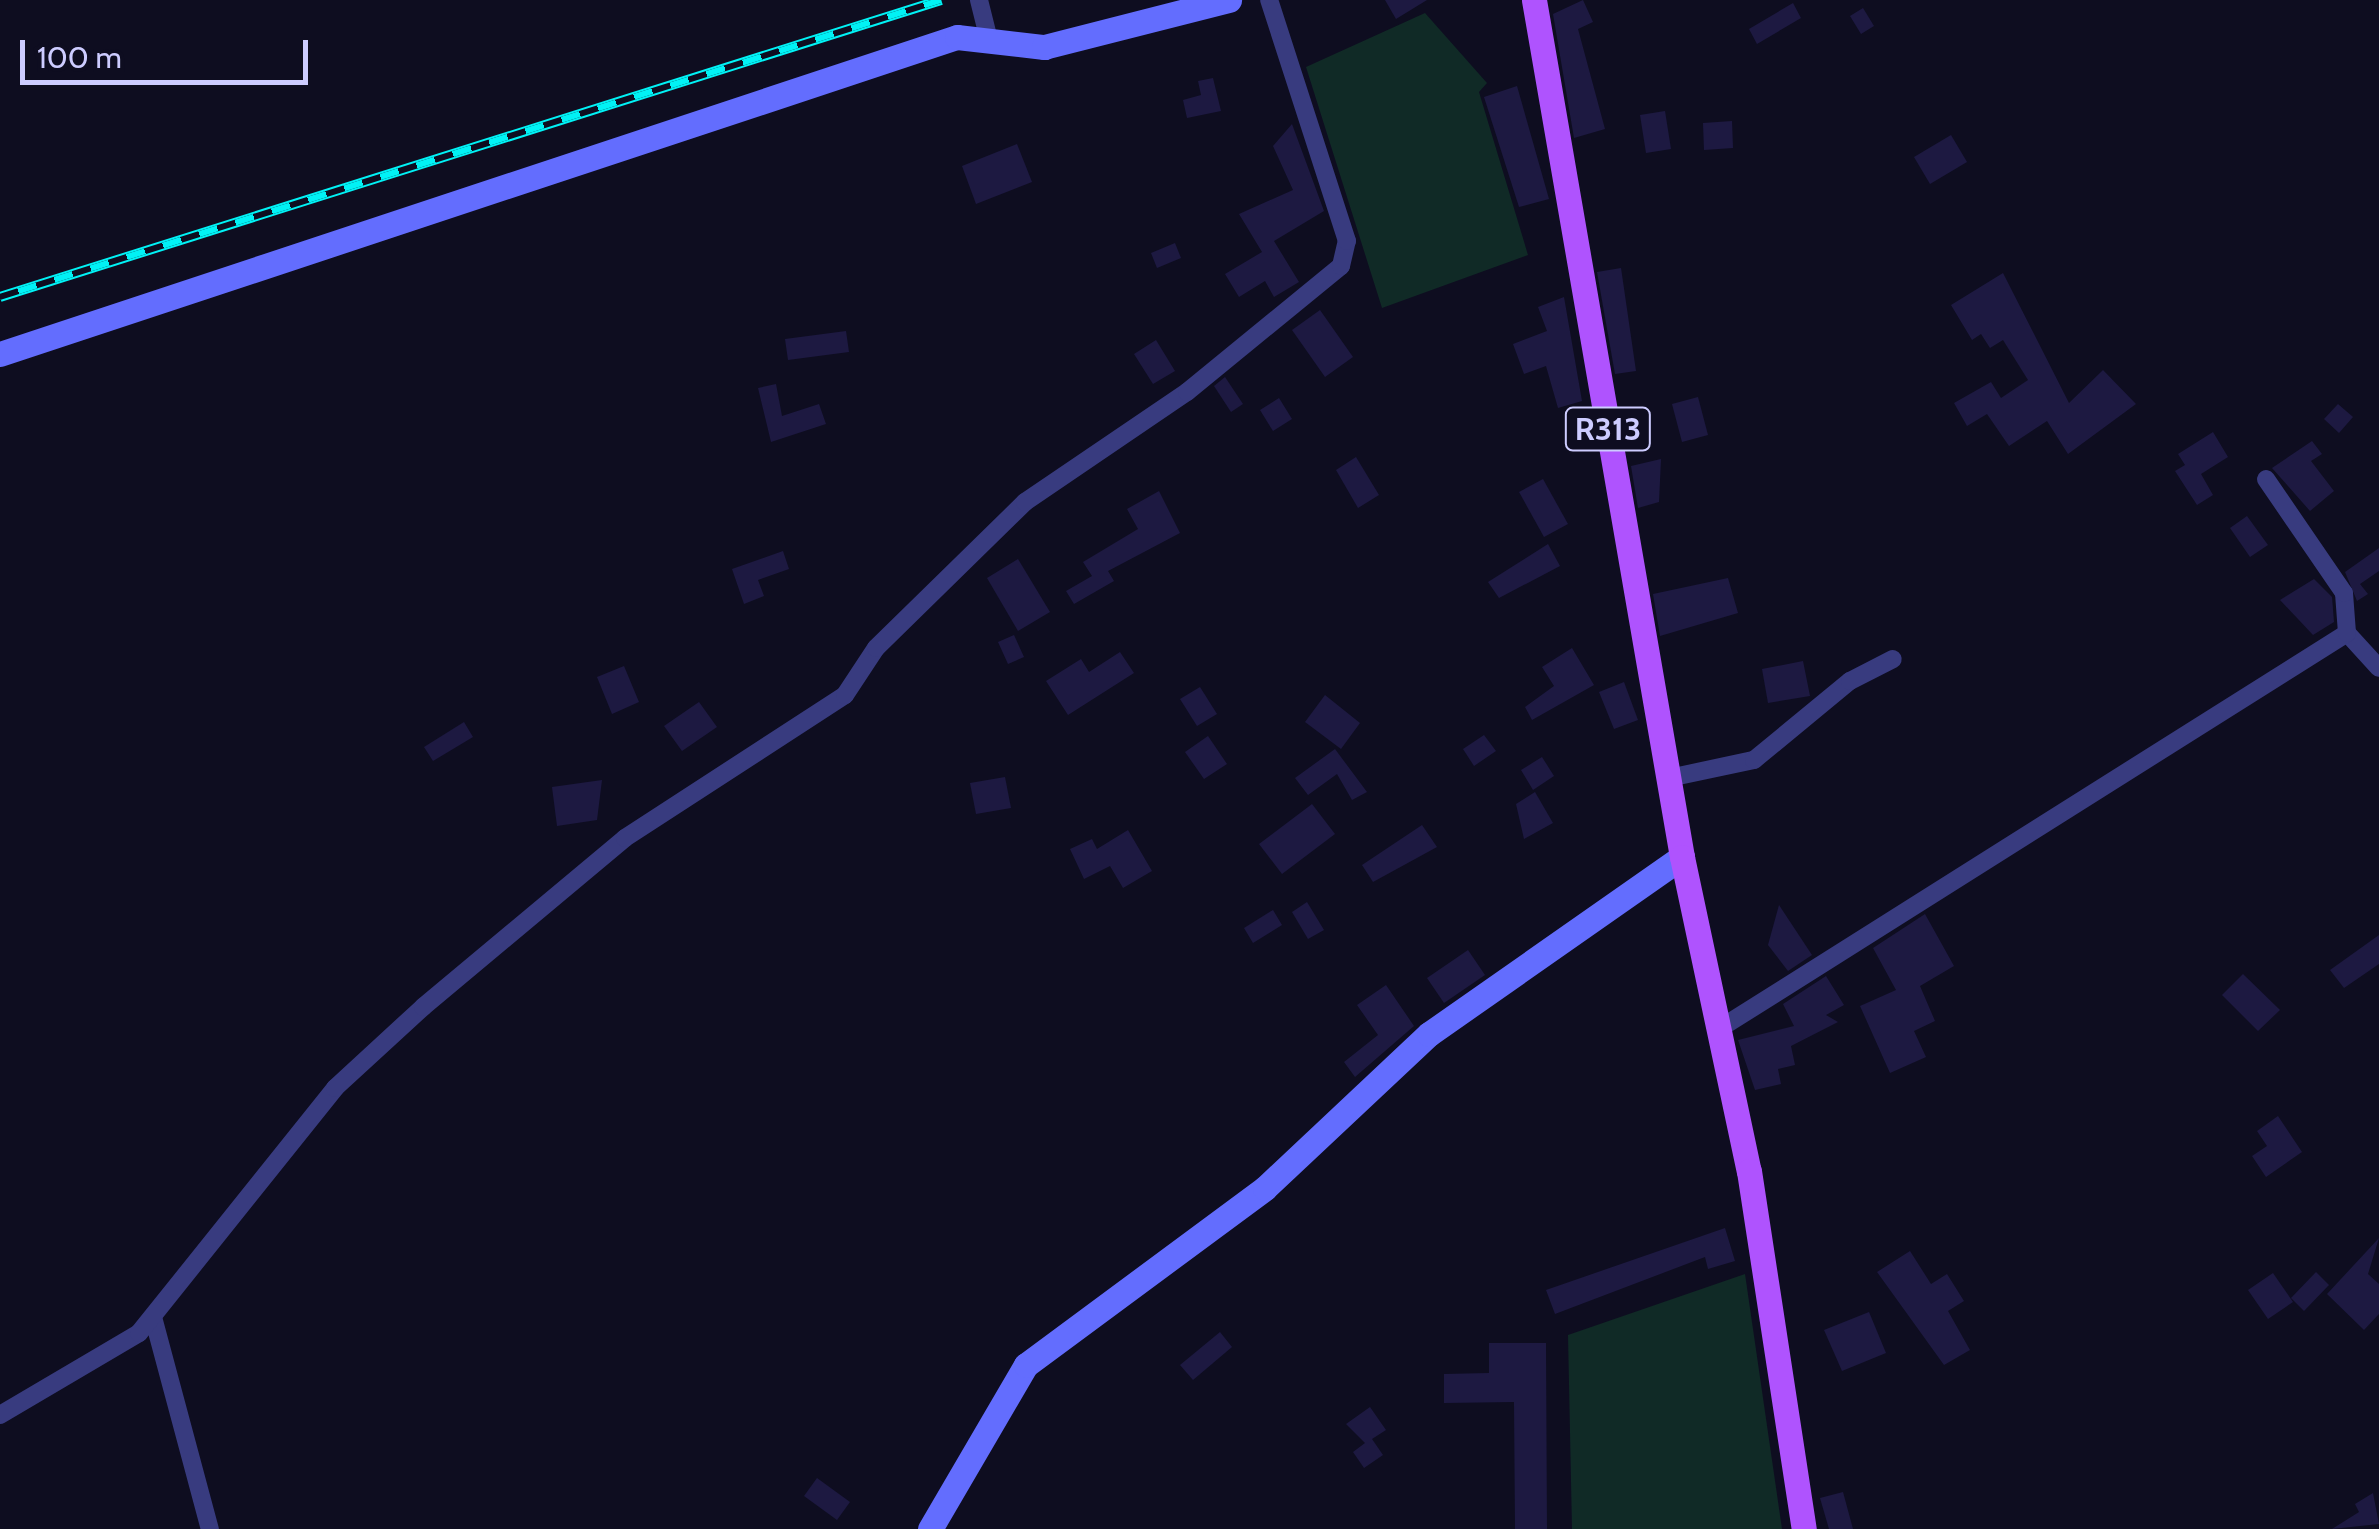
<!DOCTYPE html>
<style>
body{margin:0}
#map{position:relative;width:2379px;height:1529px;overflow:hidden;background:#0e0d20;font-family:Cabin,sans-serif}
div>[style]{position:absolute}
.green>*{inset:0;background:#102a26}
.building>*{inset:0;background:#1d1941}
.street>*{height:18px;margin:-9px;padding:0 9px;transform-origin:9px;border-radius:9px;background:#383b7f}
.secondary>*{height:25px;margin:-12.5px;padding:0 12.5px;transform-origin:12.5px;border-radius:12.5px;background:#636dfe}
.primary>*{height:25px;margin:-12.5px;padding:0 12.5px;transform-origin:12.5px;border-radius:12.5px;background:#af53fe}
.rail>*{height:10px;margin-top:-5px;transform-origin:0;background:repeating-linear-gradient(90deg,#0e0d20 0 19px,#01f2f5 0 38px);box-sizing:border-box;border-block:2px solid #01f2f5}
span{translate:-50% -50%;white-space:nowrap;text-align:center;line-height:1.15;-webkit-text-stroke:9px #0e0d20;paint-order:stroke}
.shield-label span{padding:2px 8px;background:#0e0d20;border:2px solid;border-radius:8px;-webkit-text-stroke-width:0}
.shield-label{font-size:32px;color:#cdccff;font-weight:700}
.scale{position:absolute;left:20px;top:40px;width:288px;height:45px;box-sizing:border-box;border:5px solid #cdccff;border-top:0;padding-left:12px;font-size:30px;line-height:35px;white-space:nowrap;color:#cdccff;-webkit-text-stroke:8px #0e0d20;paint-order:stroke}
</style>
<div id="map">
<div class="green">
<i style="clip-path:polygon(1425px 13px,1487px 83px,1479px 92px,1528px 255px,1382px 308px,1306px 67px)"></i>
<i style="clip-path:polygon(1745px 1274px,1782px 1529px,1572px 1529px,1568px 1335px)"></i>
</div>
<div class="building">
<i style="clip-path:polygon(1385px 0,1427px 0,1396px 19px)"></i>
<i style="clip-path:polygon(1583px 0,1593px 22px,1578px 29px,1605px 129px,1574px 138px,1553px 14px)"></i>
<i style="clip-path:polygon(1793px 3px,1801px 18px,1757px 44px,1749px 29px)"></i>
<i style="clip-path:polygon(1863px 8px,1874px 26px,1861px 34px,1850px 16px)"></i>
<i style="clip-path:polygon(1213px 78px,1221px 111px,1187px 118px,1183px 100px,1201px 95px,1198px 81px)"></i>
<i style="clip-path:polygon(1517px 86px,1549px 199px,1519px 207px,1484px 97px)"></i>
<i style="clip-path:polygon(1665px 111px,1671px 149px,1646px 153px,1640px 115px)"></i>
<i style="clip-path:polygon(1732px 121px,1733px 148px,1704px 150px,1703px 123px)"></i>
<i style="clip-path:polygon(1292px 124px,1324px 211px,1274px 241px,1299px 282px,1274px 297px,1265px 281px,1239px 297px,1225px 274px,1262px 252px,1239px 214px,1293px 190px,1273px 146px)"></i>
<i style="clip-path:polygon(1951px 135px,1967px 162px,1930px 184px,1914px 157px)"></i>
<i style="clip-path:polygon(1017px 144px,1032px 182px,976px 204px,962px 166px)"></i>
<i style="clip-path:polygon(1175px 243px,1181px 258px,1157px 268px,1151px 253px)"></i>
<i style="clip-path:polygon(1621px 268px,1636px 371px,1615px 374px,1597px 272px)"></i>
<i style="clip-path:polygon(2003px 273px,2069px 403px,2103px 370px,2136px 404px,2068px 454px,2047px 421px,2009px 446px,1987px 414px,1967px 426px,1954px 403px,1991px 382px,2001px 398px,2028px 380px,2003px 340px,1990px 348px,1981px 334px,1972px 340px,1951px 305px)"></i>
<i style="clip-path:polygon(1564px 297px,1582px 401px,1558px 408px,1546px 366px,1524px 374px,1513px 344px,1547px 331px,1538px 307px)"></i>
<i style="clip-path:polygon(1320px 310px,1353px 357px,1325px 377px,1292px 330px)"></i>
<i style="clip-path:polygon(846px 331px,849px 352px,788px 360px,785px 339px)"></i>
<i style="clip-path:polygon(1156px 340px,1175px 371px,1153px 384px,1134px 354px)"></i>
<i style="clip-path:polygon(1225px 377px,1243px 404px,1231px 412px,1214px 386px)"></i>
<i style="clip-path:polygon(776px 384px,782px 416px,819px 404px,826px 424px,771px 442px,758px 388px)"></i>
<i style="clip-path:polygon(1698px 397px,1708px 435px,1682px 442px,1672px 404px)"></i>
<i style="clip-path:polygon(1279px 398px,1292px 419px,1273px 431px,1260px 410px)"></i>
<i style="clip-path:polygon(2338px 404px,2353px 417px,2339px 433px,2324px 419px)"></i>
<i style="clip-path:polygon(2213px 432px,2228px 457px,2201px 474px,2213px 495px,2197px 505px,2175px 471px,2185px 465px,2178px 454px)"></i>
<i style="clip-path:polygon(2312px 441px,2322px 454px,2311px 461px,2334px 491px,2310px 511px,2272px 468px)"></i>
<i style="clip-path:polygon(1356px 457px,1379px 495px,1358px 508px,1336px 470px)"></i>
<i style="clip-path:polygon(1661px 459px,1659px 502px,1638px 508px,1631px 466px)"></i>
<i style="clip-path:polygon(1543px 479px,1568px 524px,1544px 537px,1519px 492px)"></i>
<i style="clip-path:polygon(1159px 491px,1180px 533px,1108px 571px,1114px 581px,1074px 604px,1066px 591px,1092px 576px,1083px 562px,1138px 529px,1127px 509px)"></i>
<i style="clip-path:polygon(2247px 516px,2268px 545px,2250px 557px,2230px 528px)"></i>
<i style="clip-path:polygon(1548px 544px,1560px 566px,1499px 598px,1488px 582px)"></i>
<i style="clip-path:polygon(2379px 548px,2379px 571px,2360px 584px,2368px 594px,2357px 601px,2345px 572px)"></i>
<i style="clip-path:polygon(783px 551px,789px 569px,758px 580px,764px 596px,744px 604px,732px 569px)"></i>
<i style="clip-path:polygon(1018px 559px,1050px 612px,1018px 631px,987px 578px)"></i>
<i style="clip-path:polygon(1728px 578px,1738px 613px,1660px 636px,1653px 594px)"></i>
<i style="clip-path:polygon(2314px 579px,2332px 597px,2334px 622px,2313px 635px,2280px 600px)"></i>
<i style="clip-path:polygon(1014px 635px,1024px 657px,1008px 664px,998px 642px)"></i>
<i style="clip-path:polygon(1572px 648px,1594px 685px,1532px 720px,1525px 707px,1554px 686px,1542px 667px)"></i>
<i style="clip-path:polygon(1120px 652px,1134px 673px,1068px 715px,1046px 681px,1081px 659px,1089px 672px)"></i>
<i style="clip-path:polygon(1803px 661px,1810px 696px,1768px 703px,1762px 669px)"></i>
<i style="clip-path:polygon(624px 666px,639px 702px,612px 714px,597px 677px)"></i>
<i style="clip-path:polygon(1624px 682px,1638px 720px,1614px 729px,1599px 692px)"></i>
<i style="clip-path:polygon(1200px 687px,1217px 714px,1197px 726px,1180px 699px)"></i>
<i style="clip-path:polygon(1325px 695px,1360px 723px,1341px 749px,1305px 722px)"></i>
<i style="clip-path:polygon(699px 702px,717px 727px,682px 751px,664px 726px)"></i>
<i style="clip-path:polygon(464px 722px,473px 737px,433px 761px,424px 747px)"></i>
<i style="clip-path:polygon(1484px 735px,1496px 751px,1474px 766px,1463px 749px)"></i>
<i style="clip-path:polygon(1208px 736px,1227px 764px,1204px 779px,1185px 752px)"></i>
<i style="clip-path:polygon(1335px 749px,1367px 792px,1352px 800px,1337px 774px,1308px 795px,1295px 778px)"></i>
<i style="clip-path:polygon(1542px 757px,1554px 776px,1533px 790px,1521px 770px)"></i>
<i style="clip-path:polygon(1005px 777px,1011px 808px,976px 814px,970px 783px)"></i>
<i style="clip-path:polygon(602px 780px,597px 820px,557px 826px,552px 787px)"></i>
<i style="clip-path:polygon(1535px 792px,1553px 823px,1524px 839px,1516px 804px)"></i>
<i style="clip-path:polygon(1312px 804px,1335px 834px,1282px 874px,1259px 844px)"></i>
<i style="clip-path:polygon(1422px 825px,1437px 847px,1373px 882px,1362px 865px)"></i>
<i style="clip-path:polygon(1128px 830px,1152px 871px,1123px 888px,1110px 866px,1084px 879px,1070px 849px,1092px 839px,1097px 849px)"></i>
<i style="clip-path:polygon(1307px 902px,1324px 930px,1308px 939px,1292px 912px)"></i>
<i style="clip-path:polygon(1779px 905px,1812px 955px,1788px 971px,1768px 945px)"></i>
<i style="clip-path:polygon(1273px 910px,1282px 925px,1253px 943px,1244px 928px)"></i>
<i style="clip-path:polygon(1925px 914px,1954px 966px,1920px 986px,1935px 1021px,1914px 1031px,1926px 1057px,1890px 1073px,1860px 1006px,1896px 990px,1873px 948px)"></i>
<i style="clip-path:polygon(2379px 935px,2379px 964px,2344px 988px,2330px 970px)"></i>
<i style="clip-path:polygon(1468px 950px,1485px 975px,1444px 1003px,1427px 978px)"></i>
<i style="clip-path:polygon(2243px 974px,2280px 1010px,2258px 1031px,2222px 995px)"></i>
<i style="clip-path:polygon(1826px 976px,1844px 1005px,1826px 1015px,1838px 1022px,1791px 1046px,1795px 1065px,1778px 1069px,1781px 1084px,1755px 1090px,1738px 1040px,1794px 1026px,1783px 1004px)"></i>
<i style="clip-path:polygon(1386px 985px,1414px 1026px,1355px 1077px,1344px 1062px,1378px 1035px,1357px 1005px)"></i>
<i style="clip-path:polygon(2278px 1116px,2302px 1152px,2266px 1177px,2252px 1156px,2267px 1146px,2257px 1131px)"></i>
<i style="clip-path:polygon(1725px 1228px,1735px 1261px,1708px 1269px,1705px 1257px,1555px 1314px,1546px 1290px)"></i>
<i style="clip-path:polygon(2379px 1238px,2368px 1274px,2379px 1284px,2379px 1314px,2364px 1330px,2327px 1294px)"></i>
<i style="clip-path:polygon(1910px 1251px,1931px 1284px,1947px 1274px,1964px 1301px,1948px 1311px,1970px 1350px,1944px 1365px,1877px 1272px)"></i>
<i style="clip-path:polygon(2316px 1272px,2329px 1285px,2304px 1311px,2291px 1298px)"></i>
<i style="clip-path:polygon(2273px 1273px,2293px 1302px,2268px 1319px,2248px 1290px)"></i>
<i style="clip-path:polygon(1869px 1312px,1886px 1353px,1842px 1371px,1824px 1330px)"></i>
<i style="clip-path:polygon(1220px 1332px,1232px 1347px,1193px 1380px,1180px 1365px)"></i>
<i style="clip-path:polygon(1489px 1343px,1546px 1343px,1547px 1529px,1515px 1529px,1514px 1402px,1444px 1403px,1444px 1374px,1489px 1373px)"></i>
<i style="clip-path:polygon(1370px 1407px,1386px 1430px,1372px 1439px,1383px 1455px,1364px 1468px,1353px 1452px,1365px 1443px,1346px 1424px)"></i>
<i style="clip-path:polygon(817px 1478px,850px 1502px,837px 1520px,804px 1496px)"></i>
<i style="clip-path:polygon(1843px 1492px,1853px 1529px,1829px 1529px,1820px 1498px)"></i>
<i style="clip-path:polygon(2373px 1493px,2379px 1524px,2332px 1529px,2359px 1512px,2355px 1504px)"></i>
</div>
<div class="street">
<i style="left:979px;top:0;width:41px;rotate:76deg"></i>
<i style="left:2347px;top:633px;width:47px;rotate:47.6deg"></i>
<i style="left:1669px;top:778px;width:87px;rotate:-12deg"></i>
<i style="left:1754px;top:760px;width:124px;rotate:-39.5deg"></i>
<i style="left:1850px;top:681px;width:48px;rotate:-27.1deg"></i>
<i style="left:1719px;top:1029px;width:742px;rotate:-32.23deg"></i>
<i style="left:2347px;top:633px;width:40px;rotate:-94.3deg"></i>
<i style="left:2344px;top:593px;width:138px;rotate:-124.4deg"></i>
<i style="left:153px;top:1317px;width:220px;rotate:75deg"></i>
<i style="left:0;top:1415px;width:161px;rotate:-30.5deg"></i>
<i style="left:139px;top:1333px;width:314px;rotate:-51.3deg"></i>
<i style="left:335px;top:1088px;width:120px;rotate:-42.6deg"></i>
<i style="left:423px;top:1007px;width:263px;rotate:-39.9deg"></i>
<i style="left:625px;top:838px;width:262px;rotate:-33deg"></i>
<i style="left:845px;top:695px;width:56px;rotate:-56.6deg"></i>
<i style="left:876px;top:648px;width:209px;rotate:-44.4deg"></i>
<i style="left:1025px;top:502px;width:196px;rotate:-34.2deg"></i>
<i style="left:1187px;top:392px;width:199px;rotate:-39.3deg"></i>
<i style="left:1341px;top:266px;width:26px;rotate:-77deg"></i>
<i style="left:1347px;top:241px;width:253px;rotate:-107.9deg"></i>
</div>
<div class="secondary">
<i style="left:0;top:354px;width:1008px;rotate:-18.33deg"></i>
<i style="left:957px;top:37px;width:88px;rotate:6.6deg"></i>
<i style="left:1044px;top:47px;width:191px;rotate:-14.3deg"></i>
<i style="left:930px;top:1529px;width:190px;rotate:-59.7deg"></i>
<i style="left:1026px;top:1365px;width:297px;rotate:-36.5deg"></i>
<i style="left:1265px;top:1188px;width:225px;rotate:-43.2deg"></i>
<i style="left:1429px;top:1034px;width:309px;rotate:-35deg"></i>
</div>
<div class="primary">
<i style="left:1534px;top:0;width:870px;rotate:80.2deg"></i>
<i style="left:1682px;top:857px;width:321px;rotate:78deg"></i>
<i style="left:1749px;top:1171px;width:362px;rotate:81.3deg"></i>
</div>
<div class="rail">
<i style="left:0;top:297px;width:987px;rotate:-17.52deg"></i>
</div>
<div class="shield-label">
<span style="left:1608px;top:429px">R313</span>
</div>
<div class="scale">100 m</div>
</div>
